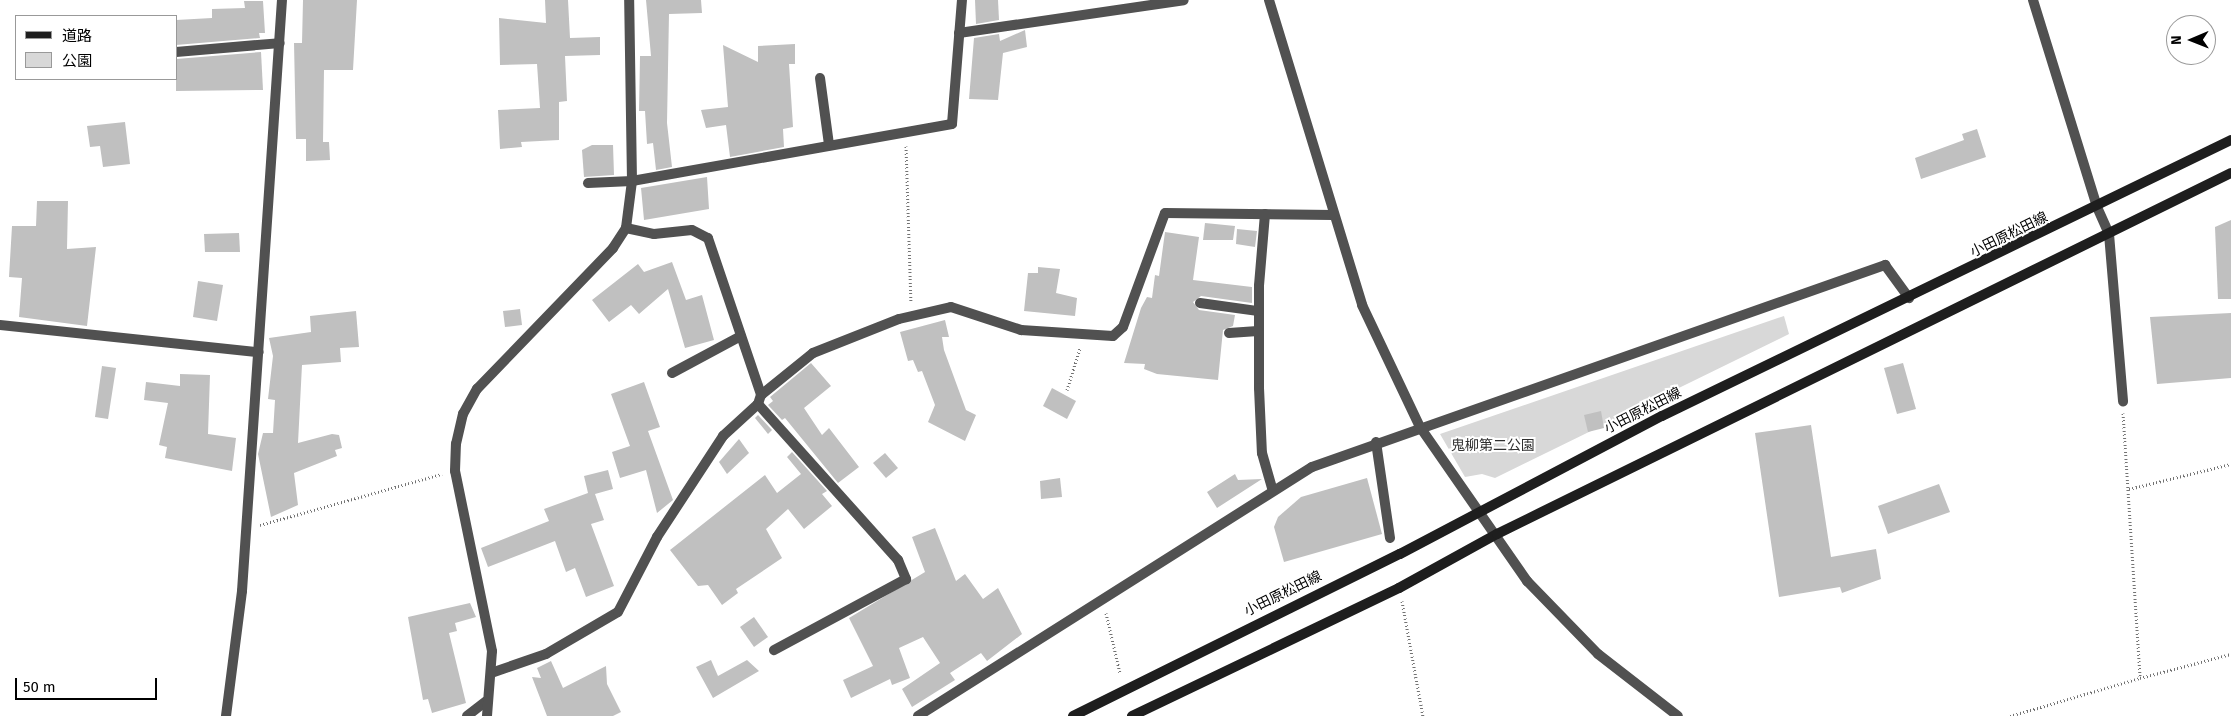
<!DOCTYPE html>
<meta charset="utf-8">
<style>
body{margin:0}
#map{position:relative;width:2231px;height:716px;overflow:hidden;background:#fff;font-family:"Fira Sans","Noto Sans JP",sans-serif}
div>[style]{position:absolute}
.green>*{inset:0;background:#d8d8d8}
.building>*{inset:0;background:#c0c0c0}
.path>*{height:3px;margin-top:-1.5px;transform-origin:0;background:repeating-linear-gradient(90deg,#737373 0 1px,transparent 0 3.5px)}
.service>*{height:10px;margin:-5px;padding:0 5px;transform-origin:5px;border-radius:5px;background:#515151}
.minor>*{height:10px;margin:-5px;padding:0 5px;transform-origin:5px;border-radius:5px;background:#515151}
.tertiary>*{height:10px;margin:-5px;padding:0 5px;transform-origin:5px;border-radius:5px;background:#515151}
.secondary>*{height:10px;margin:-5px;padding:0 5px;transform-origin:5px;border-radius:5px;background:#1e1e1e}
span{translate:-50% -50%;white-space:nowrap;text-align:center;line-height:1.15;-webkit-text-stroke:4px #fff;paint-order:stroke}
.street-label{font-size:14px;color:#000}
.park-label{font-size:14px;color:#2f2f2f}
.legend{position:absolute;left:15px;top:15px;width:162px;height:65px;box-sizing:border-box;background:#fff;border:1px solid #999;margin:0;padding:6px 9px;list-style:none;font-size:15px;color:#000}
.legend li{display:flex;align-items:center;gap:10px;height:25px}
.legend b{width:25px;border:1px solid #999}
.north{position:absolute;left:2166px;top:15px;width:50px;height:50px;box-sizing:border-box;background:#fff;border:1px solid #999;border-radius:50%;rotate:269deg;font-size:14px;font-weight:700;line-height:20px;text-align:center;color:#000}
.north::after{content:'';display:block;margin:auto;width:18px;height:22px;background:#000;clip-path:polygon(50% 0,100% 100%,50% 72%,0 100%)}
.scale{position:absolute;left:15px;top:678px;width:142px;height:22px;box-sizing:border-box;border:2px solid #000;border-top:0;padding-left:6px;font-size:15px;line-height:18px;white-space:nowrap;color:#000;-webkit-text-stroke:4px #fff;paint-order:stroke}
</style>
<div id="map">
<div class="green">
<i style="clip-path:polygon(1784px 316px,1789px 334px,1495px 478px,1482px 474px,1465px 477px,1440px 434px)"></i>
</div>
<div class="building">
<i style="clip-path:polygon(303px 0,357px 0,353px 70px,324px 70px,323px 142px,329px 142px,330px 160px,306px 161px,306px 139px,296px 139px,294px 43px,302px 43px)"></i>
<i style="clip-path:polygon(545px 0,568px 0,570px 38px,600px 37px,600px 55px,565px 56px,567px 101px,559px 102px,559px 140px,521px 142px,522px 147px,500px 149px,498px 110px,540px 108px,537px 64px,500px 65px,499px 18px,546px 23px)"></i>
<i style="clip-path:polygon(646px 0,701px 0,702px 13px,669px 14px,667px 123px,672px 167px,656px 170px,653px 143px,647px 144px,645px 111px,639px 111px,640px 56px,651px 56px)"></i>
<i style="clip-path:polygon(975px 0,998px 0,999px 20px,976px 24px)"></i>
<i style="clip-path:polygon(244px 1px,263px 1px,265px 33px,259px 33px,260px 38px,176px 45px,176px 20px,212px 18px,212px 9px,245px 8px)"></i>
<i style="clip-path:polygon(1025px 30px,1027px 47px,1003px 53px,998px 100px,969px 99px,974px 38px,999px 34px,1000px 41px)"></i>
<i style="clip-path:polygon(795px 44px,795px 64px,789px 64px,793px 127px,783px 129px,784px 147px,730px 157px,726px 125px,706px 128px,701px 110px,728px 107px,723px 45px,758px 62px,758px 46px)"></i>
<i style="clip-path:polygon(261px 52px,263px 90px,176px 91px,176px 59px)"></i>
<i style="clip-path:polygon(125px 122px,130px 164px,103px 167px,100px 146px,90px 147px,87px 126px)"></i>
<i style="clip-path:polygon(1977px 129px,1986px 157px,1921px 179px,1915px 158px,1964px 140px,1962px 134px)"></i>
<i style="clip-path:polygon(592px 145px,613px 145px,614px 175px,584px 177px,582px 150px)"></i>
<i style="clip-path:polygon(707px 177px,709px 209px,644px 220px,641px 188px)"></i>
<i style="clip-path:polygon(37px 201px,68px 201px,67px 249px,96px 247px,87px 326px,19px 317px,22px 278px,9px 277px,12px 226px,36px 226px)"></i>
<i style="clip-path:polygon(2231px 220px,2231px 299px,2218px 299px,2215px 227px)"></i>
<i style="clip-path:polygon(1205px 223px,1235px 226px,1233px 240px,1203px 240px)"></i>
<i style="clip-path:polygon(1237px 229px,1257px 231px,1255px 247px,1236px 244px)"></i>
<i style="clip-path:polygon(1165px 232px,1199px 237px,1193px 280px,1252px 287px,1252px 303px,1201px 296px,1193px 302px,1199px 310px,1235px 315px,1233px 326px,1223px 330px,1218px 380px,1157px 374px,1144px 369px,1145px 364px,1124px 363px,1141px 308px,1147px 297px,1152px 298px,1155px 275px,1159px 276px)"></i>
<i style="clip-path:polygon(239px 233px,240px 252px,205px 252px,204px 234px)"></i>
<i style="clip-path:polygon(672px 262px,686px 300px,702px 295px,714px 340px,685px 348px,668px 289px,639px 314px,631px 305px,609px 322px,592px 300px,638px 264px,644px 272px)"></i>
<i style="clip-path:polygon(1038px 267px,1060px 269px,1056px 293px,1077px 298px,1075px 316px,1024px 311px,1028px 273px,1038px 273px)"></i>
<i style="clip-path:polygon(198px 281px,223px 285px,217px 321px,193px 317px)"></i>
<i style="clip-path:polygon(520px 309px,522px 325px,505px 327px,503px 311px)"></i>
<i style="clip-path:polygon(356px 311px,359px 347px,340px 348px,341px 362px,302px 365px,298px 443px,332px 434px,339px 435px,342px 448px,335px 450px,337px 456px,294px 473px,298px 505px,271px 517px,258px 454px,263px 433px,273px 433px,275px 400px,268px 399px,273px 356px,269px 338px,311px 332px,310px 316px)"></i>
<i style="clip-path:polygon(2231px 313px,2231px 378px,2157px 384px,2150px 317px)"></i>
<i style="clip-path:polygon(945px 320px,949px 337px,942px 337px,944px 350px,966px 410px,976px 415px,965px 441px,928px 422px,935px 405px,922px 371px,918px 372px,913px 360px,908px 361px,900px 332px)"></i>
<i style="clip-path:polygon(811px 363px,831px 386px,804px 408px,822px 435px,829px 428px,859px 467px,838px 483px,785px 418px,782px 420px,768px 405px,773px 401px,770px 397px)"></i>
<i style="clip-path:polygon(1903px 363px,1916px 409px,1897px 414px,1884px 368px)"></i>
<i style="clip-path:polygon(102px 366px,116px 368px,108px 419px,95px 417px)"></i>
<i style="clip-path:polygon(180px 374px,210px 375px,208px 434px,236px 438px,232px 471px,165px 458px,167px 447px,159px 445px,168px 403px,144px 400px,146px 382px,180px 386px)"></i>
<i style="clip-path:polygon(644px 382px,660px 427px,648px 431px,673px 500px,657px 513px,646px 470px,620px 478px,612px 452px,630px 446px,611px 394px)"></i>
<i style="clip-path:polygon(1052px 388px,1076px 401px,1067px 419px,1043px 406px)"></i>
<i style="clip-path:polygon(1601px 411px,1604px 428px,1588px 432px,1584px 415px)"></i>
<i style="clip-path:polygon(758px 415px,772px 430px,768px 434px,755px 418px)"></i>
<i style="clip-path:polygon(1811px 425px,1831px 557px,1876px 549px,1881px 579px,1842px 593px,1840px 587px,1779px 597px,1755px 433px)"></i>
<i style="clip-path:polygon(739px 439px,749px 453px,727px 474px,719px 462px)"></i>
<i style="clip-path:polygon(792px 452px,827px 491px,822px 494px,832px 506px,804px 529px,788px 509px,766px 529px,782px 558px,736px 589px,738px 593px,722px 605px,708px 585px,698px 586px,670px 550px,765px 475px,777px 493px,801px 474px,787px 457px)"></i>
<i style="clip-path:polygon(885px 453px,898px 468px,886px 478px,873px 463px)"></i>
<i style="clip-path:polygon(608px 470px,613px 489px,595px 494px,604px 520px,591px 524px,614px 586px,586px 597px,575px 568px,566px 572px,555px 541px,488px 567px,481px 548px,549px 521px,544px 509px,588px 493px,584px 476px)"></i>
<i style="clip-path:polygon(1235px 474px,1238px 480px,1262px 479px,1217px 508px,1207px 492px)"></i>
<i style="clip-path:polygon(1060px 478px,1062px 497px,1041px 499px,1040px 481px)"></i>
<i style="clip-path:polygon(1367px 478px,1382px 534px,1284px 562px,1274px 527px,1278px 517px,1301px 497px)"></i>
<i style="clip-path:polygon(1939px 484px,1950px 512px,1888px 534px,1878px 506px)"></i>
<i style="clip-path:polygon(935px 528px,956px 581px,965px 574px,983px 599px,998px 588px,1022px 634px,987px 661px,981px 653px,950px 673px,955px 680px,912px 707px,902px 689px,940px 663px,923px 637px,899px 648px,910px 678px,892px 685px,890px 679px,851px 698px,843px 680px,873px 666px,849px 618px,925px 572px,912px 537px)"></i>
<i style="clip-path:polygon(470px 603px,476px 617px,455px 623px,457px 631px,449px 633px,466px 703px,432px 713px,428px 699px,423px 700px,408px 617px)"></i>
<i style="clip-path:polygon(754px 617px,768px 637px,754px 647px,740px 627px)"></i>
<i style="clip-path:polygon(711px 660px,718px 676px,747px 660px,759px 671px,713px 698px,696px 667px)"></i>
<i style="clip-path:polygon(551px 661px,563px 688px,606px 666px,607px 684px,621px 712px,613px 716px,547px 716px,532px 677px,541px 678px,537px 668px)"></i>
</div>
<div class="path">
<i style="left:906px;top:146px;width:157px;rotate:88.2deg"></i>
<i style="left:1067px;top:390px;width:44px;rotate:-72.8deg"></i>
<i style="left:2123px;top:413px;width:266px;rotate:86.3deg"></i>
<i style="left:2140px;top:678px;width:94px;rotate:-14.8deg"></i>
<i style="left:2129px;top:489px;width:105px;rotate:-13.8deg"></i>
<i style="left:260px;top:525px;width:189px;rotate:-15.7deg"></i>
<i style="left:1402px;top:601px;width:117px;rotate:79.7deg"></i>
<i style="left:1106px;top:613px;width:62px;rotate:76.9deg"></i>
<i style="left:2010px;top:716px;width:135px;rotate:-16.3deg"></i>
</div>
<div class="service">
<i style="left:959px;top:33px;width:227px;rotate:-8.3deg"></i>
<i style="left:176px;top:52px;width:104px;rotate:-4.9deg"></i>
<i style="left:820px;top:78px;width:68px;rotate:82.3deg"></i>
<i style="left:588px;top:183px;width:44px;rotate:-2.6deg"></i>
<i style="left:632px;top:181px;width:325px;rotate:-10.1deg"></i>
<i style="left:952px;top:124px;width:124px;rotate:-85.4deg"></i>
<i style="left:1265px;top:214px;width:72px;rotate:94.8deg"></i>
<i style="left:1259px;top:286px;width:102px;rotate:90deg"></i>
<i style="left:1259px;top:388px;width:65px;rotate:87.4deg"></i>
<i style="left:1262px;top:453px;width:37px;rotate:74deg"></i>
<i style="left:626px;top:228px;width:29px;rotate:12deg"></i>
<i style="left:654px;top:234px;width:38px;rotate:-6deg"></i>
<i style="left:692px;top:230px;width:18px;rotate:27deg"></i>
<i style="left:708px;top:238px;width:166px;rotate:71.3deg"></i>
<i style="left:1200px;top:303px;width:59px;rotate:7.9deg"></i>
<i style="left:0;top:325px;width:260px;rotate:6deg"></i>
<i style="left:1229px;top:333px;width:29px;rotate:-4deg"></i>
<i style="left:672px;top:373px;width:78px;rotate:-28.2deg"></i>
<i style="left:758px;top:404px;width:210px;rotate:48.1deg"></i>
<i style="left:898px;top:560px;width:21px;rotate:67deg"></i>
<i style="left:906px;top:579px;width:150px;rotate:151.7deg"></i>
<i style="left:494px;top:672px;width:55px;rotate:-19.1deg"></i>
<i style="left:546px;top:654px;width:83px;rotate:-30.3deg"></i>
<i style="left:618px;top:612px;width:85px;rotate:-62.5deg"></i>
<i style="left:657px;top:537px;width:121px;rotate:-56.8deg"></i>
<i style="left:723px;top:436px;width:47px;rotate:-42.4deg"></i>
<i style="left:758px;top:404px;width:9px;rotate:-72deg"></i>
<i style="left:761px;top:395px;width:67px;rotate:-38.9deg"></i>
<i style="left:813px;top:353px;width:92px;rotate:-21.6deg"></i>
<i style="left:899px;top:319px;width:53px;rotate:-13deg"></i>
<i style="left:951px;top:307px;width:74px;rotate:18.2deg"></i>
<i style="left:1021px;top:330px;width:92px;rotate:3.7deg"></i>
<i style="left:1113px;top:336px;width:13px;rotate:-42deg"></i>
<i style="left:1123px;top:327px;width:121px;rotate:-69.8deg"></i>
<i style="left:1165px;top:213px;width:168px;rotate:0.7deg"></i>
<i style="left:467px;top:716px;width:23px;rotate:-38deg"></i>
</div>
<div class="minor">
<i style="left:2097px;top:207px;width:30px;rotate:66deg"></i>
<i style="left:2109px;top:234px;width:168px;rotate:85.2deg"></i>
<i style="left:1376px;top:442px;width:97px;rotate:81.7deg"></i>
<i style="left:226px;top:716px;width:126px;rotate:-82.7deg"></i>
<i style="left:242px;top:591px;width:592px;rotate:-86.13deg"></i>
<i style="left:487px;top:716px;width:65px;rotate:-85.6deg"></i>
<i style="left:492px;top:651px;width:184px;rotate:-101.6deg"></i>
<i style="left:455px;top:471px;width:27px;rotate:-88deg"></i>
<i style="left:456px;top:444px;width:31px;rotate:-77deg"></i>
<i style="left:463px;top:414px;width:29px;rotate:-61deg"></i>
<i style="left:477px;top:389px;width:196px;rotate:-46deg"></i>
<i style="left:613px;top:248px;width:24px;rotate:-57deg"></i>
<i style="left:626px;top:228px;width:47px;rotate:-82.7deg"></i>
<i style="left:632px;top:181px;width:181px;rotate:-90.9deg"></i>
<i style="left:918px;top:716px;width:466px;rotate:-32.3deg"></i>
<i style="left:1312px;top:467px;width:608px;rotate:-19.42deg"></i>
<i style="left:1885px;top:265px;width:41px;rotate:54deg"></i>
</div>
<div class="tertiary">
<i style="left:1269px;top:0;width:319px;rotate:73deg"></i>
<i style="left:1362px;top:305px;width:135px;rotate:64.6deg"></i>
<i style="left:1420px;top:427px;width:188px;rotate:55.2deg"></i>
<i style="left:1527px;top:581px;width:102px;rotate:45.8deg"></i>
<i style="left:1598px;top:654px;width:101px;rotate:37.8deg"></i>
<i style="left:2033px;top:0;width:217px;rotate:72.8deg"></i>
</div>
<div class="secondary">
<i style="left:1073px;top:716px;width:365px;rotate:-26.4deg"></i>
<i style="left:1400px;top:554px;width:296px;rotate:-27.8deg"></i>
<i style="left:1662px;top:416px;width:632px;rotate:-25.88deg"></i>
<i style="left:1132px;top:716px;width:296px;rotate:-25.6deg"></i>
<i style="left:1399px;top:588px;width:112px;rotate:-28.9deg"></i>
<i style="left:1497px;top:534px;width:818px;rotate:-26.19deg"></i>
</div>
<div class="street-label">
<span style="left:2009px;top:235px;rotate:-26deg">小田原松田線</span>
<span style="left:1643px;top:411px;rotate:-27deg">小田原松田線</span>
<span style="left:1283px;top:594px;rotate:-26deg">小田原松田線</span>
</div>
<div class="park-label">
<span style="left:1493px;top:446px">鬼柳第二公園</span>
</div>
<ul class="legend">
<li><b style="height:6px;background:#1e1e1e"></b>道路</li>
<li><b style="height:14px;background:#d8d8d8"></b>公園</li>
</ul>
<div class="north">N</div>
<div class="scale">50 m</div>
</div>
